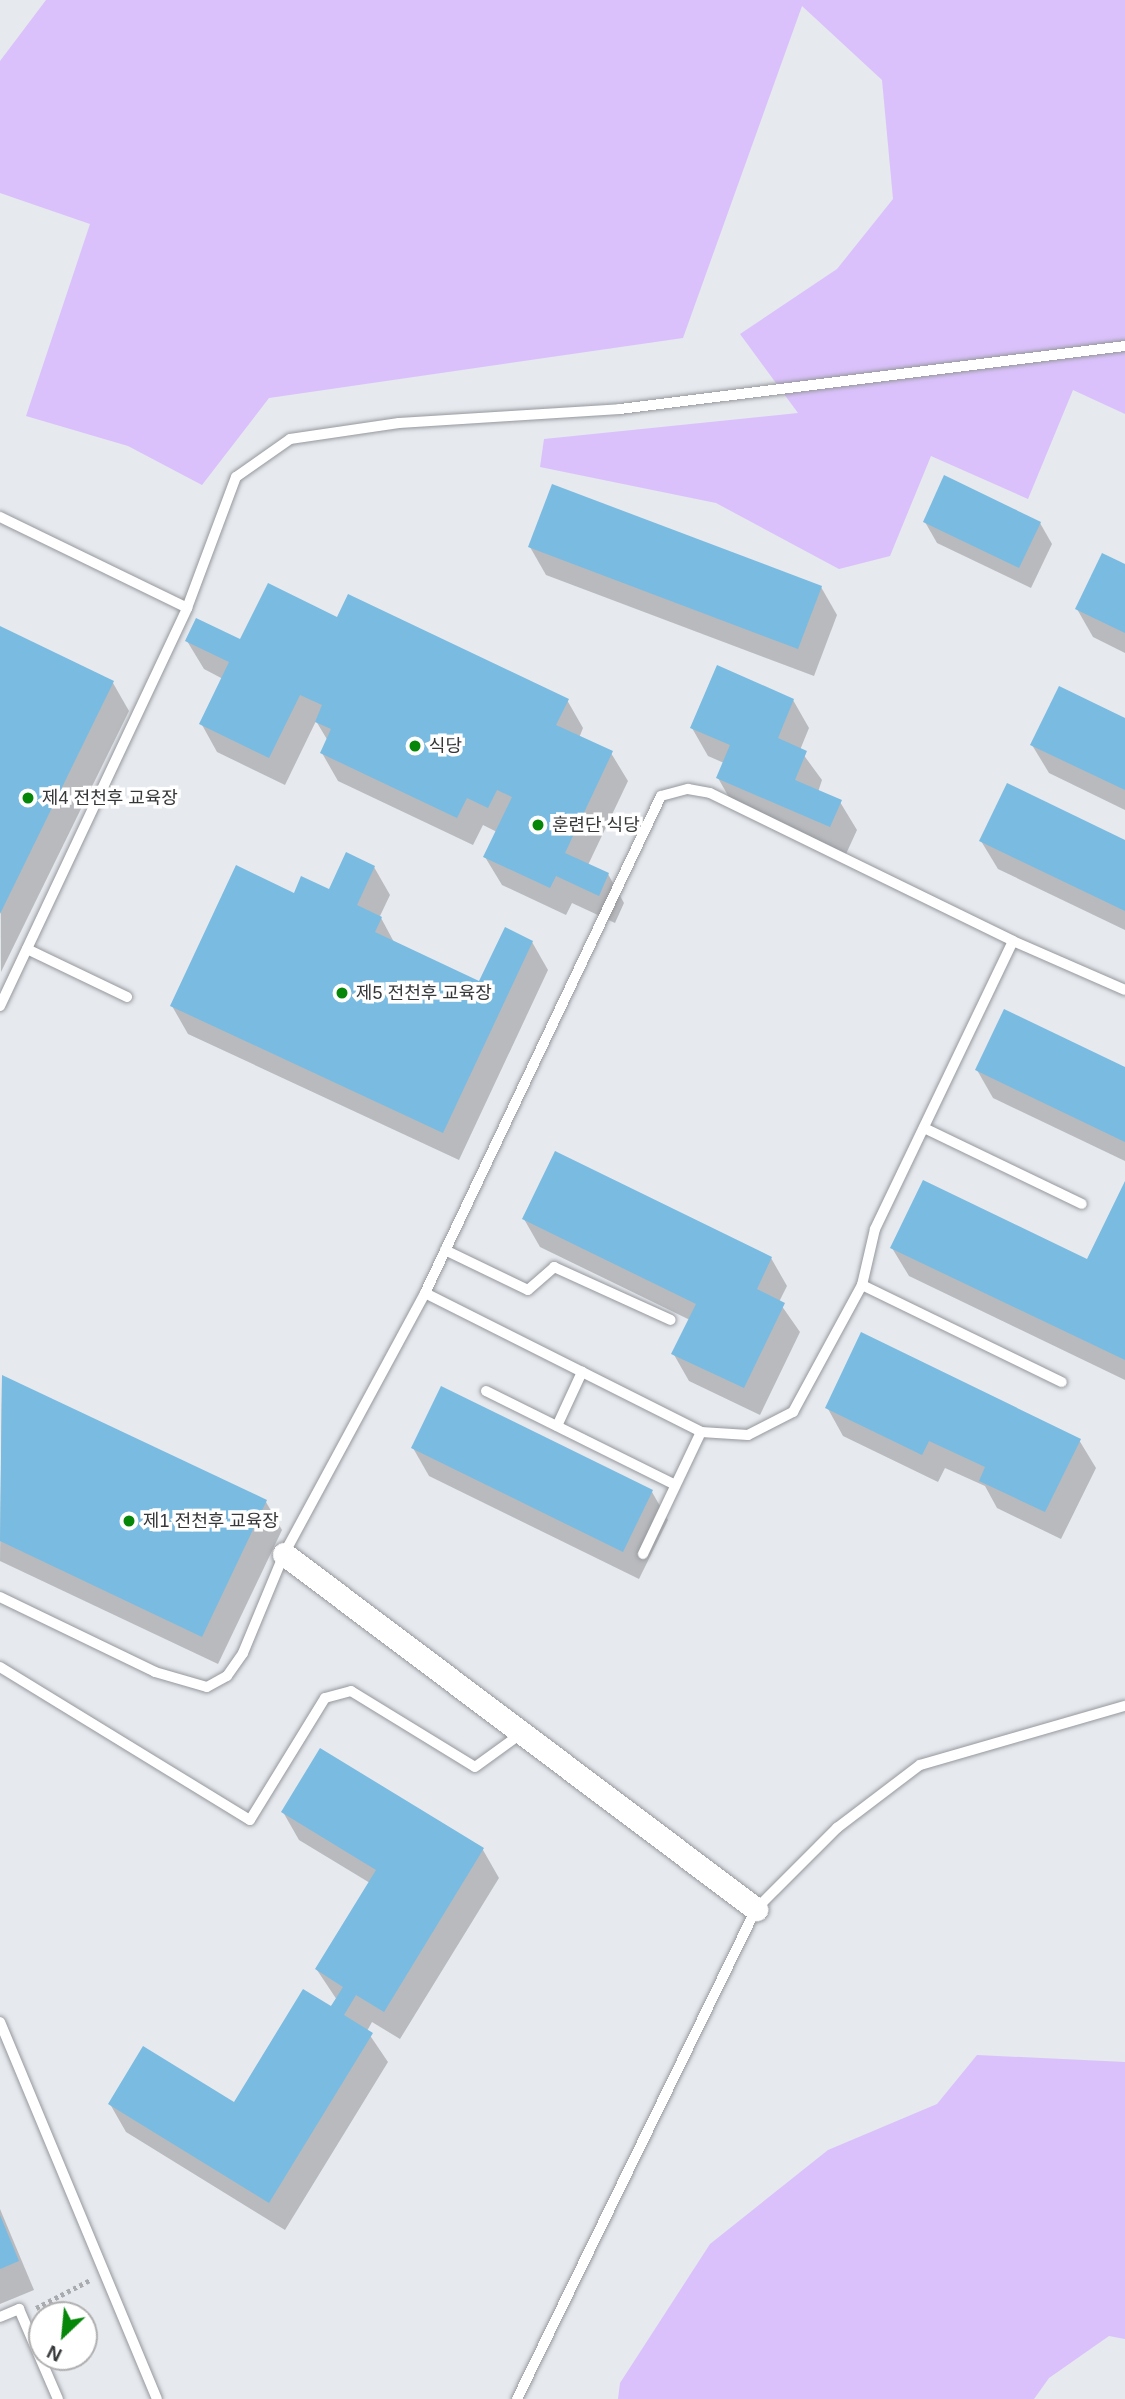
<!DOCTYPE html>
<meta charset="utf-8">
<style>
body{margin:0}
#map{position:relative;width:1125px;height:2399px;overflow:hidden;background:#e6e9ee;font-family:Arial,"Noto Sans KR",sans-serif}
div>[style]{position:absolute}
.green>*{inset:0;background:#dac1fb}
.shadow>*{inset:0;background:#0003}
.building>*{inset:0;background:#7abbe1}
.path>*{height:4.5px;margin-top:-2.25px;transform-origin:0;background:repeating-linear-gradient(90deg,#a9abaf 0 3.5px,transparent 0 7px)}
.roads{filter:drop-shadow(0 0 2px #95989c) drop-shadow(0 0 2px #95989c)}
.service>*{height:10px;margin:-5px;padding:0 5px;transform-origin:5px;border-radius:5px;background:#fff}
.minor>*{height:23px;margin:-11.5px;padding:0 11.5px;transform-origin:11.5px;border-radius:11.5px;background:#fff}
.dots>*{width:19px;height:19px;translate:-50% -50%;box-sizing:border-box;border:4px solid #fff;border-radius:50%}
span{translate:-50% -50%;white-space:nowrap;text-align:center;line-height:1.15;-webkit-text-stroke:7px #fff;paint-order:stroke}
.poi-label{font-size:18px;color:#363739}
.left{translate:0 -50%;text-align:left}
.north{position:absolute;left:28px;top:2301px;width:70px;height:70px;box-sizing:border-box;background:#fff;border:2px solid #afafb0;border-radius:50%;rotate:206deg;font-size:19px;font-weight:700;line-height:28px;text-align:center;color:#363739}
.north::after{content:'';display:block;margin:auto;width:24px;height:32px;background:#06870a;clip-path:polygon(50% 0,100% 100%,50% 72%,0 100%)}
</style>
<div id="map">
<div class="green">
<i style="clip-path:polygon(46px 0,1125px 0,1125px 414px,1073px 390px,1028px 499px,931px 456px,890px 556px,839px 569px,716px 503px,540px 467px,544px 439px,798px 413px,740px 334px,837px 269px,893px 199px,882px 80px,802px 6px,683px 338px,269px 398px,202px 485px,128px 446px,26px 416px,90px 224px,0 193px,0 61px)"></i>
<i style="clip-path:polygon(977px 2055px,1125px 2062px,1125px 2339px,1109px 2336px,1049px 2378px,1034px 2399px,618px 2399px,620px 2383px,710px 2244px,828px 2150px,937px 2104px)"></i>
</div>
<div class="shadow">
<i style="clip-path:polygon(925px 522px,1040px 523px,1052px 544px,1031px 588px,937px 543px)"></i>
<i style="clip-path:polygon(530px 547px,821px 587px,837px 615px,814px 676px,546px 575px)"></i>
<i style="clip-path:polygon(1125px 566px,1125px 653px,1093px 637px,1077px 609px)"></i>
<i style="clip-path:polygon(338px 619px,567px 700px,583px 728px,579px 738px,611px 753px,628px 781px,588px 865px,608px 874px,624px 903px,615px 923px,572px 903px,566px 915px,502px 885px,485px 857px,497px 832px,483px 825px,473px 845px,338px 781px,322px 753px,328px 741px,316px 721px,285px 785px,217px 752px,201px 723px,223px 679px,204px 669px,187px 641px,241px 641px)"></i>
<i style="clip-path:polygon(0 627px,113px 683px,129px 711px,1px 972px)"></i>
<i style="clip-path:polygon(793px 700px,809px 728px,800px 750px,822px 780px,818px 792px,840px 802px,857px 830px,846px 854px,734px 806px,718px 778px,724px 763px,708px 756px,692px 728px)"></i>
<i style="clip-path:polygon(1125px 720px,1125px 810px,1049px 773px,1032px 745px)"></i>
<i style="clip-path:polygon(981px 841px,1125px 842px,1125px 930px,998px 869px)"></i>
<i style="clip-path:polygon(374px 867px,390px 895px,380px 916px,395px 944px,480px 983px,532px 942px,548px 970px,459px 1160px,188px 1034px,172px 1006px,294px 895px,330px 891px)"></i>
<i style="clip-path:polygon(1125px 1069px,1125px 1161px,993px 1098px,977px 1070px)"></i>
<i style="clip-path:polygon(1125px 1185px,1125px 1380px,909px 1276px,892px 1248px,1088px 1262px)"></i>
<i style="clip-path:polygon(524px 1219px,771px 1258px,787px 1286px,779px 1302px,800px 1332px,760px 1415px,689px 1381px,673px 1353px,690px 1320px,540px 1247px)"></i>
<i style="clip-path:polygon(2px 1377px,266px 1502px,282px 1530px,218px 1664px,0 1561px)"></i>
<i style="clip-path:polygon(827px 1407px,1079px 1440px,1096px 1468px,1061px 1539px,997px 1508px,985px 1486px,945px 1468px,938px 1482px,843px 1436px)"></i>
<i style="clip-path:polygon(413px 1448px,652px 1492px,668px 1520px,639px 1579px,429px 1476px)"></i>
<i style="clip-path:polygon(283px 1812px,483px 1850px,499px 1878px,400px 2039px,372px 2022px,367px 2031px,388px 2062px,285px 2230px,126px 2132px,110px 2104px,235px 2104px,337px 2000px,317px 1970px,370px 1883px,299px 1840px)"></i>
<i style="clip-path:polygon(0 2209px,34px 2290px,0 2304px)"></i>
</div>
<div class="building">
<i style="clip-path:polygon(944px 475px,1041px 522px,1019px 568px,923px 522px)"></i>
<i style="clip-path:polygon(552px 484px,822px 586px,798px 649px,528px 547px)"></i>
<i style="clip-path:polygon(1102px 553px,1125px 564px,1125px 633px,1075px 609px)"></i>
<i style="clip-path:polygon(268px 583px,337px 617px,348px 594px,569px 699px,556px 725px,613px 751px,565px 853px,609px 873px,599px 896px,556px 876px,550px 888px,483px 857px,512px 797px,497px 790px,488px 808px,467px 798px,457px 818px,320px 753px,331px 729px,315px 722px,322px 705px,300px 695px,269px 758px,199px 724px,229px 662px,185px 641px,196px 618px,240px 639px)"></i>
<i style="clip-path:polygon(0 626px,114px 681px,0 914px)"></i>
<i style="clip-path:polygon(717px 665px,794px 699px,778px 738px,807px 751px,795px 780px,842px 800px,830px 827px,716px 778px,730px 745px,690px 728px)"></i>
<i style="clip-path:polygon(1059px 686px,1125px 718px,1125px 790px,1030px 745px)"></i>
<i style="clip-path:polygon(1007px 783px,1125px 840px,1125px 911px,979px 841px)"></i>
<i style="clip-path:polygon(346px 852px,375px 866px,357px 905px,382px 917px,375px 932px,479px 981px,505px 927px,533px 941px,443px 1133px,170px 1006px,236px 865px,294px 893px,301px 876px,329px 889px)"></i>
<i style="clip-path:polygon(1004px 1009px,1125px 1067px,1125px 1142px,975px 1070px)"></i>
<i style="clip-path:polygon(555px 1151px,772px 1257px,757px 1289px,785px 1303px,744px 1388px,671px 1354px,696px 1304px,522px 1219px)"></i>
<i style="clip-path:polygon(923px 1180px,1087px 1259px,1125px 1181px,1125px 1360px,890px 1248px)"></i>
<i style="clip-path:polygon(861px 1332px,1081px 1439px,1045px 1512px,979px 1481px,985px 1467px,929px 1441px,922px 1455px,825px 1408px)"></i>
<i style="clip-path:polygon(2px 1375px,267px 1500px,202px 1637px,0 1541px)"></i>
<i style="clip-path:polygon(441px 1386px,653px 1490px,623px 1552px,411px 1448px)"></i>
<i style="clip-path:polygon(320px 1748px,484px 1848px,384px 2012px,356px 1995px,344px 2015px,373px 2033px,269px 2203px,108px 2104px,143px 2046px,234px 2102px,303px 1989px,331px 2006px,343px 1987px,315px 1969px,376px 1870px,281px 1812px)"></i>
<i style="clip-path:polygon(0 2215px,19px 2261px,0 2269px)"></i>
</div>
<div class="path">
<i style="left:36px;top:2308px;width:61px;rotate:-27.4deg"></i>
</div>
<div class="roads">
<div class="service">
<i style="left:0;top:517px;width:208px;rotate:25.9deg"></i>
<i style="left:27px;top:949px;width:111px;rotate:25.6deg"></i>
<i style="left:0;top:1006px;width:440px;rotate:-64.8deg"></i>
<i style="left:187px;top:608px;width:140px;rotate:-69.5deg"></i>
<i style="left:236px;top:477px;width:66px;rotate:-35.1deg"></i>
<i style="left:290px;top:439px;width:110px;rotate:-8.4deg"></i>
<i style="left:399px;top:423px;width:221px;rotate:-3.6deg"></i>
<i style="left:620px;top:409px;width:509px;rotate:-7.11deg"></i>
<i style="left:924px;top:1128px;width:175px;rotate:25.7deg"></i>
<i style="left:445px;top:1250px;width:92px;rotate:25.7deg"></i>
<i style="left:528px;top:1290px;width:35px;rotate:-41deg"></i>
<i style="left:554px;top:1267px;width:128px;rotate:24.4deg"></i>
<i style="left:862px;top:1285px;width:57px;rotate:-76.9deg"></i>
<i style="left:875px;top:1229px;width:319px;rotate:-64.4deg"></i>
<i style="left:425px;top:1293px;width:309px;rotate:26.7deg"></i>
<i style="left:701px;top:1432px;width:47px;rotate:3.7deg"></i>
<i style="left:748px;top:1435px;width:51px;rotate:-27.1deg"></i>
<i style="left:793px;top:1412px;width:145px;rotate:-61.5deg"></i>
<i style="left:862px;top:1285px;width:222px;rotate:25.9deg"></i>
<i style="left:486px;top:1391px;width:211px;rotate:26.4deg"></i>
<i style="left:557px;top:1426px;width:60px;rotate:-65.2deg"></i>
<i style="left:643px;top:1554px;width:135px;rotate:-64.6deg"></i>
<i style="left:0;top:1597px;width:172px;rotate:25.8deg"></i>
<i style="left:155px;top:1672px;width:54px;rotate:16.1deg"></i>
<i style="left:207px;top:1687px;width:23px;rotate:-29deg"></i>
<i style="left:227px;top:1676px;width:28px;rotate:-55deg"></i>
<i style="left:243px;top:1653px;width:107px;rotate:-67.5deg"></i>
<i style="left:284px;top:1554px;width:297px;rotate:-61.6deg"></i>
<i style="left:425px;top:1293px;width:550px;rotate:-64.6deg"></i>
<i style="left:661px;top:796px;width:28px;rotate:-15deg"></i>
<i style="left:688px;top:789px;width:22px;rotate:10deg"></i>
<i style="left:710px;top:793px;width:337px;rotate:26deg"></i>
<i style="left:1013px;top:941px;width:122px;rotate:23.6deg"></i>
<i style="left:0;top:1667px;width:293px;rotate:31.5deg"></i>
<i style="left:250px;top:1820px;width:143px;rotate:-58.4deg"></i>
<i style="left:325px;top:1698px;width:27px;rotate:-15deg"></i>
<i style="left:351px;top:1691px;width:145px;rotate:31.5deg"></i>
<i style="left:475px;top:1767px;width:58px;rotate:-35.9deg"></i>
<i style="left:0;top:2022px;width:408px;rotate:67.4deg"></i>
<i style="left:0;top:2317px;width:21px;rotate:-23deg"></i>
<i style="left:19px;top:2309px;width:98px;rotate:66.6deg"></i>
<i style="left:517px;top:2399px;width:545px;rotate:-64deg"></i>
<i style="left:756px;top:1909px;width:115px;rotate:-45deg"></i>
<i style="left:837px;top:1828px;width:104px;rotate:-37.2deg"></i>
<i style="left:920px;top:1765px;width:213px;rotate:-16.1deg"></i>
</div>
<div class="minor">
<i style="left:284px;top:1554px;width:591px;rotate:36.95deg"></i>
</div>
</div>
<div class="dots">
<i style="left:415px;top:746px;background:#06870a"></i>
<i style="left:28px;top:798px;background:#06870a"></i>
<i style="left:538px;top:825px;background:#06870a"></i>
<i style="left:342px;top:993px;background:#06870a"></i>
<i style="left:129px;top:1521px;background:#06870a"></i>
</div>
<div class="poi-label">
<span class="left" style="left:429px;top:746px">식당</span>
<span class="left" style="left:42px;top:798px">제4 전천후 교육장</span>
<span class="left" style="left:552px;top:825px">훈련단 식당</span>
<span class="left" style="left:356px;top:993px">제5 전천후 교육장</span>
<span class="left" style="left:143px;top:1521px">제1 전천후 교육장</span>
</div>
<div class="north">N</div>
</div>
